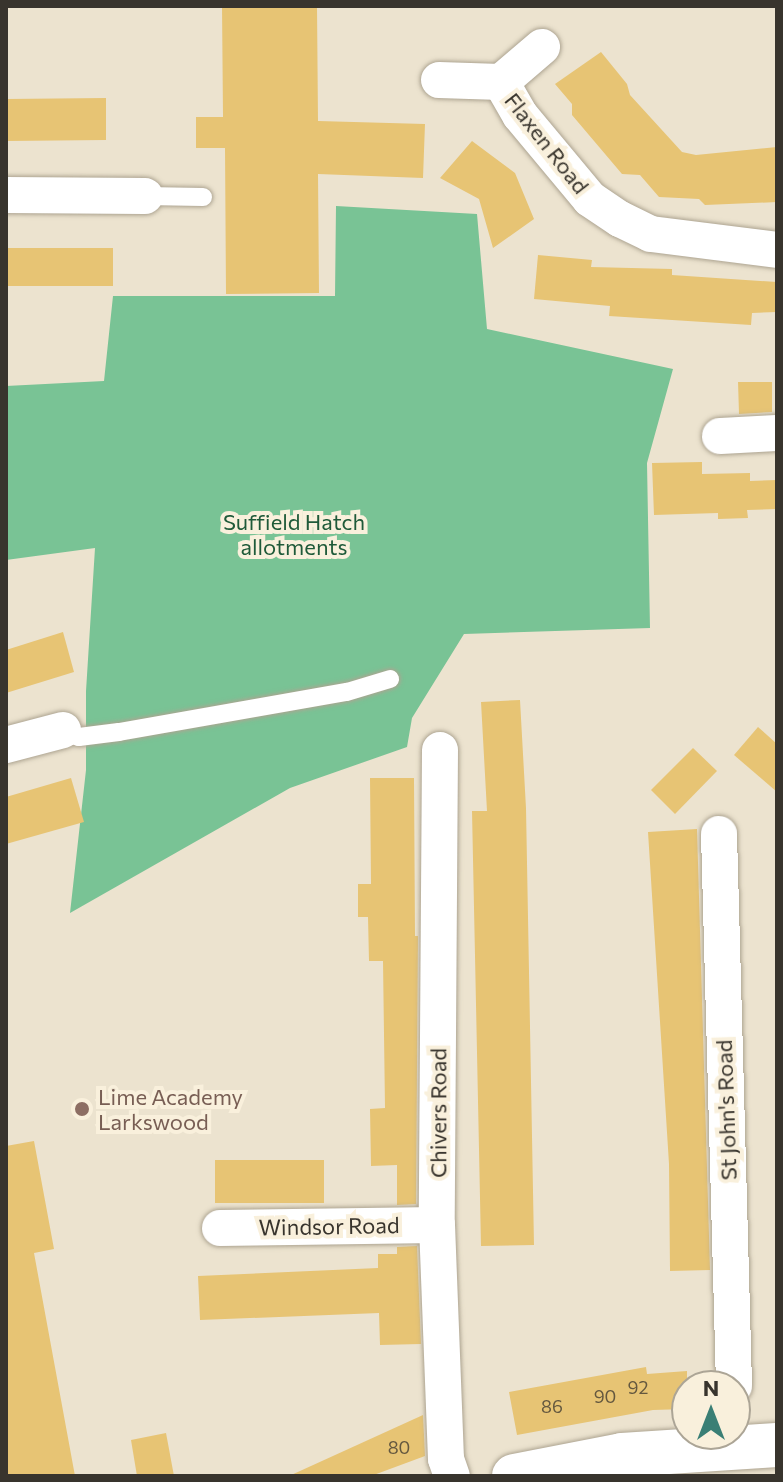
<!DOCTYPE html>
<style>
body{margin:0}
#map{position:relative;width:783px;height:1482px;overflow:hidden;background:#ece3cf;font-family:Commissioner,sans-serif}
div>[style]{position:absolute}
.green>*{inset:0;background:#79c395}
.building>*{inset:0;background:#e7c474}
.roads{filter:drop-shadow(0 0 2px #ada491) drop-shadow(0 0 2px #ada491)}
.lane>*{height:18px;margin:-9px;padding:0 9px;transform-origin:9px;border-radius:9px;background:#fff}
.street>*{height:36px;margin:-18px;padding:0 18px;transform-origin:18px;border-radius:18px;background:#fff}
.primary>*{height:44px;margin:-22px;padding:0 22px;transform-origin:22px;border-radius:22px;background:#fff}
.dots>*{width:22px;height:22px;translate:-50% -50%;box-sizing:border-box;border:4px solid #f9f0dc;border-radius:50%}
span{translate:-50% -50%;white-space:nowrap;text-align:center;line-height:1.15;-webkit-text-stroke:8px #f9f0dc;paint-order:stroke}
.number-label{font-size:18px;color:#64583f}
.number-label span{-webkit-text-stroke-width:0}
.street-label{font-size:22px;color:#38342d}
.park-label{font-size:22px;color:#1f5a39}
.education-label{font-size:22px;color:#785e54}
.left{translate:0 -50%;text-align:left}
.frame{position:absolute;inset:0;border:8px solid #38342d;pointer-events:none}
.north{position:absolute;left:671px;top:1370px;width:80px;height:80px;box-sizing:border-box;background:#f9f0dc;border:2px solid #aca596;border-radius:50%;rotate:0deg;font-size:22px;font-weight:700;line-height:32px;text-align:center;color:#38342d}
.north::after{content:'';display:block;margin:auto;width:28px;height:36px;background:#3a7f75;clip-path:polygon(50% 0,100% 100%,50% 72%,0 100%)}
</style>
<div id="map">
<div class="green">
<i style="clip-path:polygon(336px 206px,477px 214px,487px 329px,673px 369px,647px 463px,650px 628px,464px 634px,412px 718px,407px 747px,290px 788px,70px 913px,86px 770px,86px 691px,95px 548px,6px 560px,6px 386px,104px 381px,113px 296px,335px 296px)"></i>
</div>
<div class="building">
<i style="clip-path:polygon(222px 6px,317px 6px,318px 121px,425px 124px,423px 178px,318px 174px,319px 293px,226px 294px,225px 148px,196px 148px,196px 117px,223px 117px)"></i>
<i style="clip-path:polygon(601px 52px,627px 84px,630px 95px,682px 152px,696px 155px,777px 147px,777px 202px,705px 205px,699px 199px,659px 197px,640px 175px,622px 174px,572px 115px,572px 104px,555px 84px)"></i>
<i style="clip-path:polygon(106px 98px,106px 140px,6px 141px,6px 99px)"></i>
<i style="clip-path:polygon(472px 141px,515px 173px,534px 219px,493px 248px,479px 199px,440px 178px)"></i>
<i style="clip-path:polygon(6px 248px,113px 248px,113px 286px,6px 286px)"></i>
<i style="clip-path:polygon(538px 255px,592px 260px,591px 267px,672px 269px,672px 275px,777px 282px,777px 312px,752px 313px,751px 325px,609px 316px,610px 306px,534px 299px)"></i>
<i style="clip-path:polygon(738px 382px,772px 382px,772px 412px,739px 414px)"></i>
<i style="clip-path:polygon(702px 462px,702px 474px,750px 473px,750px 481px,777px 480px,777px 509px,747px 510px,748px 518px,718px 519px,718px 513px,654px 515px,652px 463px)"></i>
<i style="clip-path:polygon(63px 632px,74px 672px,6px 693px,6px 650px)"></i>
<i style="clip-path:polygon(520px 700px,526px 808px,534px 1245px,481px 1246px,472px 811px,487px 811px,481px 702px)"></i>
<i style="clip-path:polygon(758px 727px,777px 744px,777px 792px,734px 755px)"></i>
<i style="clip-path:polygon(693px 748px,717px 771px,675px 814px,651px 790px)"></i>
<i style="clip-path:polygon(71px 778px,84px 822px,6px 844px,6px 797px)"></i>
<i style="clip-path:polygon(370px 778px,414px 778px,415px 936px,418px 936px,416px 1204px,397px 1205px,397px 1165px,371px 1166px,370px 1109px,385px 1108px,383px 961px,369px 961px,368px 917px,358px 917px,358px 884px,371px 884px)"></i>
<i style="clip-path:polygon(697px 829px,710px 1270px,670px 1271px,669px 1164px,648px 832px)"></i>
<i style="clip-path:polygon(34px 1141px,54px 1249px,34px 1253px,75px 1476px,6px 1476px,6px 1146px)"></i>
<i style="clip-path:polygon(215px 1160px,324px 1160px,324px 1203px,215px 1203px)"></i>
<i style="clip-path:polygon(417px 1246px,421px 1344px,380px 1345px,379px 1313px,200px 1320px,198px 1276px,378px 1268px,378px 1254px,397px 1254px,397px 1247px)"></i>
<i style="clip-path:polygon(646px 1367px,647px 1374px,687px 1371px,687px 1409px,653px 1410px,517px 1435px,509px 1392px)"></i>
<i style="clip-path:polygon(423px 1415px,425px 1456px,371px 1476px,289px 1476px)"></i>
<i style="clip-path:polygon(166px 1433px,174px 1476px,137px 1476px,131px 1440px)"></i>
</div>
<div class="roads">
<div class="lane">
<i style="left:145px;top:196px;width:58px;rotate:1deg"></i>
<i style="left:63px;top:730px;width:17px;rotate:24deg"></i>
<i style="left:79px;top:737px;width:40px;rotate:-7.1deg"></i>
<i style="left:119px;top:732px;width:231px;rotate:-10deg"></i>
<i style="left:347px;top:692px;width:45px;rotate:-16.8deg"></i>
</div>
<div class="street">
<i style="left:439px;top:80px;width:62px;rotate:1.8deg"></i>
<i style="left:501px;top:82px;width:54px;rotate:-40.5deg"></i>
<i style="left:501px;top:82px;width:38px;rotate:60deg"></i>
<i style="left:520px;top:115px;width:109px;rotate:50.2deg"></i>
<i style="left:590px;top:199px;width:36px;rotate:34deg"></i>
<i style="left:620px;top:219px;width:34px;rotate:26deg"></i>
<i style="left:651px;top:234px;width:127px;rotate:7.2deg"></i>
<i style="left:6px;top:195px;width:139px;rotate:0.4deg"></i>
<i style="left:720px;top:436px;width:57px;rotate:-3deg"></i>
<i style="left:6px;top:745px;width:59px;rotate:-14.7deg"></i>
<i style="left:440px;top:750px;width:475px;rotate:90.4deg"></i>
<i style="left:437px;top:1225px;width:234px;rotate:87.8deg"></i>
<i style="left:446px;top:1459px;width:18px;rotate:71deg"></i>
<i style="left:719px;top:834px;width:552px;rotate:88.44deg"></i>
<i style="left:220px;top:1228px;width:217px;rotate:-0.8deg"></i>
</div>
<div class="primary">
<i style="left:514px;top:1476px;width:110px;rotate:-11deg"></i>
<i style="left:622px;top:1455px;width:155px;rotate:-3.7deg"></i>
</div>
</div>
<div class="dots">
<i style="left:82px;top:1109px;background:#8d6e63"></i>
</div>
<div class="number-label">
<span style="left:638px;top:1387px">92</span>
<span style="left:605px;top:1396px">90</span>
<span style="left:552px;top:1406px">86</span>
<span style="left:399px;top:1447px">80</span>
</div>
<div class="street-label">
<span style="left:547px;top:143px;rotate:52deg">Flaxen Road</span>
<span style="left:726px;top:1110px;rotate:-92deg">St John's Road</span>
<span style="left:438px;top:1113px;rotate:-90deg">Chivers Road</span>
<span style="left:329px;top:1226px;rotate:-1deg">Windsor Road</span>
</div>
<div class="park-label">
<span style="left:294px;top:534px">Suffield Hatch<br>allotments</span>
</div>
<div class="education-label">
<span class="left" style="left:98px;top:1109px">Lime Academy<br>Larkswood</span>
</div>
<div class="frame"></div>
<div class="north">N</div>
</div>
